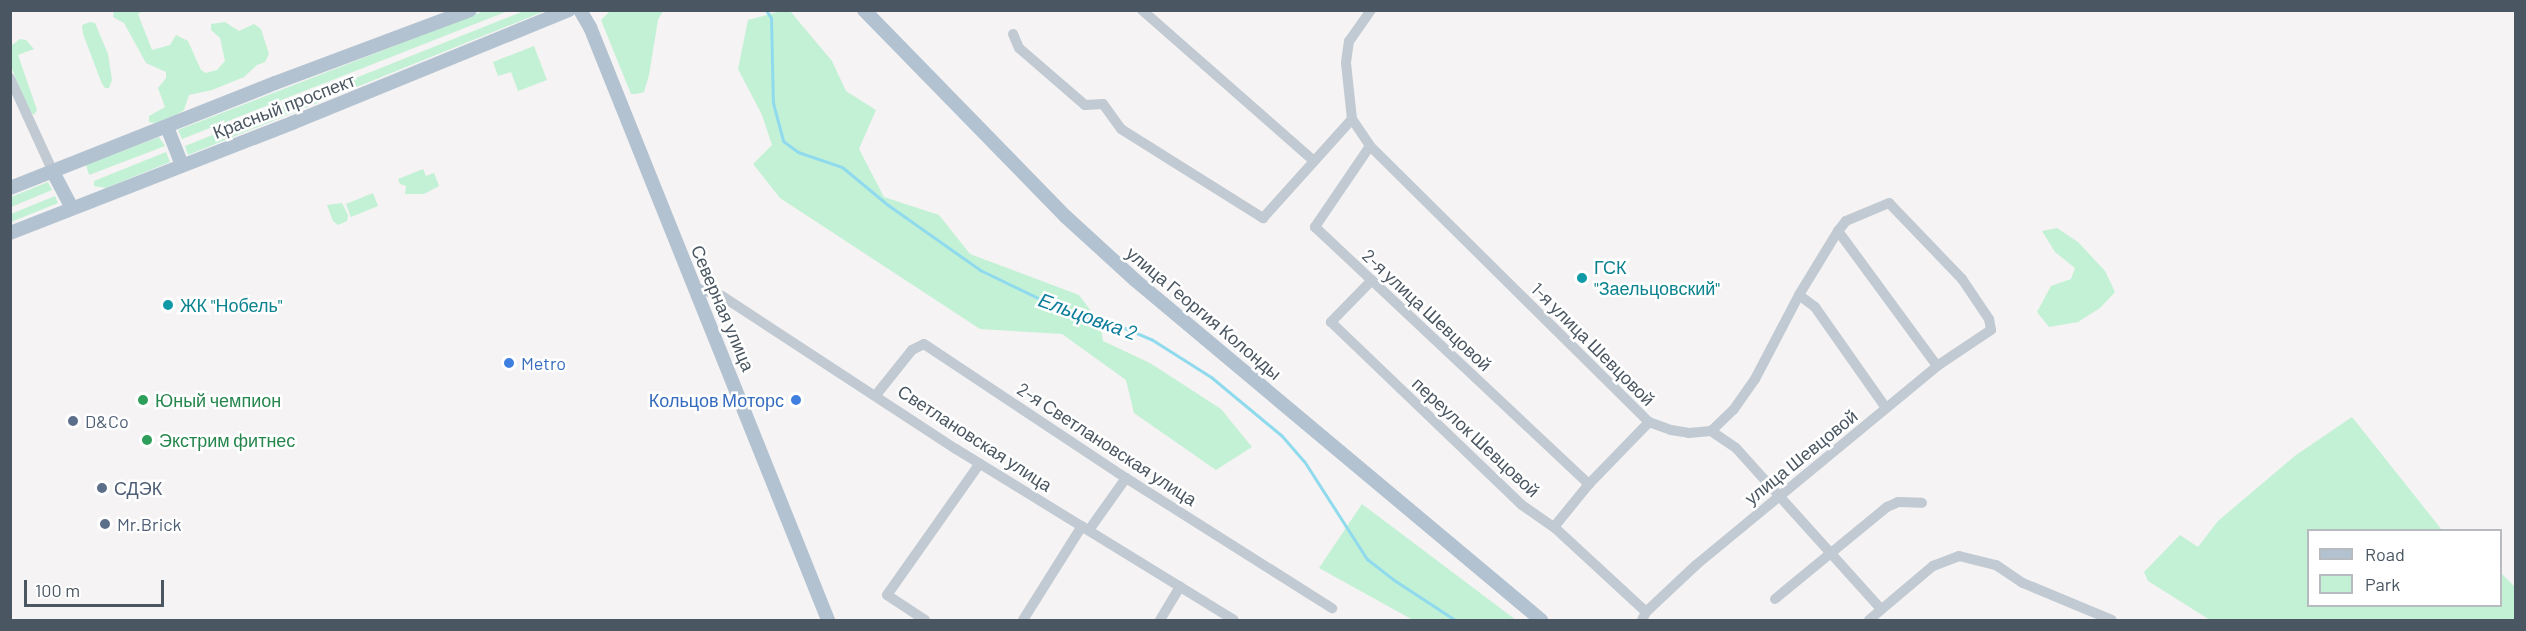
<!DOCTYPE html>
<meta charset="utf-8">
<style>
body{margin:0}
#map{position:relative;width:2526px;height:631px;overflow:hidden;background:#f5f3f3;font-family:Barlow,sans-serif}
div>[style]{position:absolute}
.green>*{inset:0;background:#c3f1d5}
.stream>*{height:3px;margin:-1.5px;padding:0 1.5px;transform-origin:1.5px;border-radius:1.5px;background:#90daee}
.minor>*{height:10px;margin:-5px;padding:0 5px;transform-origin:5px;border-radius:5px;background:#c1cad2}
.major>*{height:14px;margin:-7px;padding:0 7px;transform-origin:7px;border-radius:7px;background:#b3c2d1}
.dots>*{width:16px;height:16px;translate:-50% -50%;box-sizing:border-box;border:3px solid #fff;border-radius:50%}
span{translate:-50% -50%;white-space:nowrap;text-align:center;line-height:1.15;-webkit-text-stroke:5px #fff;paint-order:stroke}
.street-label{font-size:18px;color:#4a5661}
.culture-label{font-size:18px;color:#0d838f}
.left{translate:0 -50%;text-align:left}
.shop-label{font-size:18px;color:#366cbe}
.right{translate:-100% -50%;text-align:right}
.leisure-label{font-size:18px;color:#27864d}
.service-label{font-size:18px;color:#4e5e75}
.water-label{font-size:20px;color:#0c7c9b;font-style:italic}
.frame{position:absolute;inset:0;border:12px solid #4a5661;pointer-events:none}
.legend{position:absolute;left:2307px;top:529px;width:195px;height:78px;box-sizing:border-box;background:#fff;border:2px solid #b7bbc0;margin:0;padding:8px 10px;list-style:none;font-size:18px;color:#4a5661}
.legend li{display:flex;align-items:center;gap:12px;height:30px}
.legend b{width:30px;border:2px solid #b7bbc0}
.scale{position:absolute;left:24px;top:580px;width:140px;height:27px;box-sizing:border-box;border:3px solid #4a5661;border-top:0;padding-left:8px;font-size:18px;line-height:21px;white-space:nowrap;color:#4a5661;-webkit-text-stroke:4px #fff;paint-order:stroke}
</style>
<div id="map">
<div class="green">
<i style="clip-path:polygon(114px 11px,142px 11px,138px 14px,152px 50px,170px 45px,176px 35px,188px 41px,201px 70px,206px 73px,217px 70px,225px 61px,220px 38px,211px 30px,211px 24px,225px 22px,239px 31px,254px 24px,261px 29px,269px 54px,265px 62px,257px 65px,244px 77px,212px 90px,189px 95px,184px 110px,176px 115px,155px 123px,149px 122px,149px 116px,165px 107px,158px 88px,166px 78px,166px 72px,146px 63px,124px 23px,113px 17px)"></i>
<i style="clip-path:polygon(484px 11px,508px 11px,182px 139px,178px 130px)"></i>
<i style="clip-path:polygon(524px 11px,545px 11px,188px 155px,185px 146px)"></i>
<i style="clip-path:polygon(610px 11px,663px 11px,658px 20px,649px 75px,644px 92px,636px 94px,631px 94px,601px 20px)"></i>
<i style="clip-path:polygon(781px 11px,790px 11px,832px 61px,846px 91px,876px 110px,859px 149px,884px 197px,939px 215px,970px 254px,1079px 295px,1100px 323px,1103px 341px,1150px 363px,1221px 409px,1252px 447px,1216px 470px,1134px 413px,1126px 380px,1062px 334px,980px 329px,780px 198px,753px 164px,772px 145px,762px 115px,738px 69px,748px 20px)"></i>
<i style="clip-path:polygon(90px 22px,95px 23px,108px 54px,112px 80px,109px 88px,105px 88px,102px 84px,83px 34px,82px 25px)"></i>
<i style="clip-path:polygon(20px 39px,26px 40px,34px 49px,18px 55px,37px 110px,34px 115px,29px 111px,11px 66px,11px 46px)"></i>
<i style="clip-path:polygon(534px 46px,547px 80px,518px 91px,511px 72px,498px 76px,493px 62px)"></i>
<i style="clip-path:polygon(159px 137px,165px 146px,89px 175px,86px 165px)"></i>
<i style="clip-path:polygon(166px 152px,170px 162px,106px 188px,94px 186px,94px 181px)"></i>
<i style="clip-path:polygon(423px 169px,426px 176px,434px 173px,439px 186px,424px 194px,405px 194px,406px 186px,400px 184px,398px 179px)"></i>
<i style="clip-path:polygon(48px 182px,52px 190px,11px 207px,11px 197px)"></i>
<i style="clip-path:polygon(373px 193px,378px 206px,351px 217px,346px 204px)"></i>
<i style="clip-path:polygon(55px 196px,58px 203px,11px 222px,11px 214px)"></i>
<i style="clip-path:polygon(342px 203px,348px 215px,347px 221px,338px 225px,333px 221px,327px 205px)"></i>
<i style="clip-path:polygon(2057px 228px,2078px 242px,2105px 271px,2115px 292px,2100px 308px,2078px 322px,2049px 327px,2037px 312px,2051px 286px,2071px 279px,2075px 268px,2055px 252px,2042px 231px)"></i>
<i style="clip-path:polygon(2352px 417px,2442px 530px,2308px 530px,2308px 606px,2500px 606px,2501px 573px,2515px 587px,2515px 620px,2210px 620px,2148px 581px,2144px 572px,2180px 535px,2198px 547px,2218px 521px,2296px 455px)"></i>
<i style="clip-path:polygon(1362px 504px,1516px 620px,1413px 620px,1319px 568px)"></i>
</div>
<div class="stream">
<i style="left:766px;top:10px;width:9px;rotate:58deg"></i>
<i style="left:771px;top:18px;width:85px;rotate:88.7deg"></i>
<i style="left:773px;top:103px;width:39px;rotate:75deg"></i>
<i style="left:783px;top:141px;width:19px;rotate:36deg"></i>
<i style="left:798px;top:152px;width:46px;rotate:18.8deg"></i>
<i style="left:842px;top:167px;width:60px;rotate:39.6deg"></i>
<i style="left:888px;top:205px;width:113px;rotate:35.2deg"></i>
<i style="left:980px;top:270px;width:94px;rotate:25.8deg"></i>
<i style="left:1065px;top:311px;width:57px;rotate:15.3deg"></i>
<i style="left:1120px;top:326px;width:34px;rotate:23deg"></i>
<i style="left:1151px;top:339px;width:71px;rotate:32.3deg"></i>
<i style="left:1211px;top:377px;width:92px;rotate:39.7deg"></i>
<i style="left:1282px;top:436px;width:33px;rotate:49deg"></i>
<i style="left:1304px;top:461px;width:117px;rotate:57.3deg"></i>
<i style="left:1367px;top:559px;width:34px;rotate:38deg"></i>
<i style="left:1394px;top:580px;width:73px;rotate:33.3deg"></i>
</div>
<div class="minor">
<i style="left:1142px;top:10px;width:227px;rotate:41.3deg"></i>
<i style="left:1371px;top:10px;width:38px;rotate:125deg"></i>
<i style="left:1349px;top:41px;width:22px;rotate:98deg"></i>
<i style="left:1346px;top:63px;width:56px;rotate:83.9deg"></i>
<i style="left:1352px;top:119px;width:32px;rotate:56deg"></i>
<i style="left:1370px;top:146px;width:392px;rotate:44.7deg"></i>
<i style="left:1649px;top:422px;width:23px;rotate:20deg"></i>
<i style="left:1671px;top:430px;width:18px;rotate:9deg"></i>
<i style="left:1689px;top:433px;width:22px;rotate:-5deg"></i>
<i style="left:1711px;top:431px;width:30px;rotate:34deg"></i>
<i style="left:1736px;top:448px;width:217px;rotate:48deg"></i>
<i style="left:1013px;top:34px;width:15px;rotate:67deg"></i>
<i style="left:1019px;top:48px;width:87px;rotate:40.8deg"></i>
<i style="left:1085px;top:105px;width:18px;rotate:-3deg"></i>
<i style="left:1103px;top:104px;width:31px;rotate:54deg"></i>
<i style="left:1121px;top:129px;width:168px;rotate:32.1deg"></i>
<i style="left:1263px;top:218px;width:133px;rotate:-48deg"></i>
<i style="left:10px;top:78px;width:103px;rotate:65.4deg"></i>
<i style="left:1370px;top:146px;width:98px;rotate:124.2deg"></i>
<i style="left:1315px;top:227px;width:376px;rotate:43.2deg"></i>
<i style="left:1838px;top:231px;width:167px;rotate:53.7deg"></i>
<i style="left:1372px;top:280px;width:59px;rotate:134.3deg"></i>
<i style="left:1331px;top:322px;width:265px;rotate:43.8deg"></i>
<i style="left:1522px;top:505px;width:39px;rotate:35deg"></i>
<i style="left:1554px;top:527px;width:125px;rotate:42.7deg"></i>
<i style="left:696px;top:288px;width:27px;rotate:17deg"></i>
<i style="left:722px;top:296px;width:280px;rotate:33.2deg"></i>
<i style="left:956px;top:449px;width:326px;rotate:31.6deg"></i>
<i style="left:1799px;top:295px;width:20px;rotate:37deg"></i>
<i style="left:1815px;top:307px;width:123px;rotate:54.9deg"></i>
<i style="left:876px;top:395px;width:58px;rotate:-51.3deg"></i>
<i style="left:912px;top:350px;width:13px;rotate:-27deg"></i>
<i style="left:924px;top:344px;width:242px;rotate:33.6deg"></i>
<i style="left:1126px;top:478px;width:244px;rotate:32.3deg"></i>
<i style="left:1554px;top:527px;width:55px;rotate:-50.9deg"></i>
<i style="left:1589px;top:484px;width:86px;rotate:-45.9deg"></i>
<i style="left:1089px;top:530px;width:64px;rotate:-54.6deg"></i>
<i style="left:1775px;top:599px;width:145px;rotate:-39.4deg"></i>
<i style="left:1887px;top:507px;width:12px;rotate:-24deg"></i>
<i style="left:1898px;top:502px;width:24px;rotate:2deg"></i>
<i style="left:925px;top:620px;width:45px;rotate:-146.7deg"></i>
<i style="left:887px;top:595px;width:161px;rotate:-54.8deg"></i>
<i style="left:1023px;top:620px;width:111px;rotate:-57.9deg"></i>
<i style="left:1160px;top:620px;width:39px;rotate:-59deg"></i>
<i style="left:1642px;top:620px;width:9px;rotate:-63deg"></i>
<i style="left:1646px;top:612px;width:69px;rotate:-43.2deg"></i>
<i style="left:1696px;top:565px;width:313px;rotate:-39.5deg"></i>
<i style="left:1937px;top:366px;width:65px;rotate:-33.7deg"></i>
<i style="left:1991px;top:330px;width:11px;rotate:-100deg"></i>
<i style="left:1989px;top:319px;width:48px;rotate:-124deg"></i>
<i style="left:1962px;top:279px;width:105px;rotate:-133.8deg"></i>
<i style="left:1889px;top:203px;width:47px;rotate:157.3deg"></i>
<i style="left:1846px;top:221px;width:13px;rotate:129deg"></i>
<i style="left:1838px;top:231px;width:75px;rotate:121.4deg"></i>
<i style="left:1799px;top:295px;width:95px;rotate:117.6deg"></i>
<i style="left:1755px;top:379px;width:38px;rotate:125deg"></i>
<i style="left:1733px;top:410px;width:30px;rotate:136deg"></i>
<i style="left:1869px;top:620px;width:84px;rotate:-40.2deg"></i>
<i style="left:1933px;top:566px;width:28px;rotate:-21deg"></i>
<i style="left:1959px;top:556px;width:38px;rotate:14deg"></i>
<i style="left:1996px;top:565px;width:32px;rotate:34deg"></i>
<i style="left:2023px;top:583px;width:96px;rotate:22.6deg"></i>
</div>
<div class="major">
<i style="left:580px;top:10px;width:20px;rotate:60deg"></i>
<i style="left:590px;top:27px;width:639px;rotate:68.13deg"></i>
<i style="left:864px;top:10px;width:288px;rotate:45.7deg"></i>
<i style="left:1065px;top:216px;width:95px;rotate:42.4deg"></i>
<i style="left:1135px;top:280px;width:530px;rotate:39.94deg"></i>
<i style="left:167px;top:127px;width:41px;rotate:68.5deg"></i>
<i style="left:53px;top:172px;width:41px;rotate:62.2deg"></i>
<i style="left:10px;top:188px;width:285px;rotate:-21.6deg"></i>
<i style="left:275px;top:83px;width:208px;rotate:-20.5deg"></i>
<i style="left:10px;top:233px;width:303px;rotate:-21.3deg"></i>
<i style="left:292px;top:123px;width:299px;rotate:-22.2deg"></i>
</div>
<div class="dots">
<i style="left:1582px;top:278px;background:#0f9aa8"></i>
<i style="left:168px;top:305px;background:#0f9aa8"></i>
<i style="left:509px;top:363px;background:#3f7fe0"></i>
<i style="left:143px;top:400px;background:#2e9e5b"></i>
<i style="left:796px;top:400px;background:#3f7fe0"></i>
<i style="left:73px;top:421px;background:#5c6f8a"></i>
<i style="left:147px;top:440px;background:#2e9e5b"></i>
<i style="left:102px;top:488px;background:#5c6f8a"></i>
<i style="left:105px;top:524px;background:#5c6f8a"></i>
</div>
<div class="street-label">
<span style="left:284px;top:106px;rotate:-21deg">Красный проспект</span>
<span style="left:723px;top:308px;rotate:67deg">Северная улица</span>
<span style="left:1427px;top:310px;rotate:43deg">2-я улица Шевцовой</span>
<span style="left:1204px;top:313px;rotate:40deg">улица Георгия Колонды</span>
<span style="left:1593px;top:344px;rotate:45deg">1-я улица Шевцовой</span>
<span style="left:1476px;top:437px;rotate:43deg">переулок Шевцовой</span>
<span style="left:975px;top:438px;rotate:33deg">Светлановская улица</span>
<span style="left:1107px;top:444px;rotate:33deg">2-я Светлановская улица</span>
<span style="left:1801px;top:457px;rotate:-39deg">улица Шевцовой</span>
</div>
<div class="culture-label">
<span class="left" style="left:1594px;top:278px">ГСК<br>"Заельцовский"</span>
<span class="left" style="left:180px;top:305px">ЖК "Нобель"</span>
</div>
<div class="shop-label">
<span class="left" style="left:521px;top:363px">Metro</span>
<span class="right" style="left:784px;top:400px">Кольцов Моторс</span>
</div>
<div class="leisure-label">
<span class="left" style="left:155px;top:400px">Юный чемпион</span>
<span class="left" style="left:159px;top:440px">Экстрим фитнес</span>
</div>
<div class="service-label">
<span class="left" style="left:85px;top:421px">D&amp;Co</span>
<span class="left" style="left:114px;top:488px">СДЭК</span>
<span class="left" style="left:117px;top:524px">Mr.Brick</span>
</div>
<div class="water-label">
<span style="left:1088px;top:316px;rotate:20deg">Ельцовка 2</span>
</div>
<div class="frame"></div>
<ul class="legend">
<li><b style="height:8px;background:#b3c2d1"></b>Road</li>
<li><b style="height:16px;background:#c3f1d5"></b>Park</li>
</ul>
<div class="scale">100 m</div>
</div>
